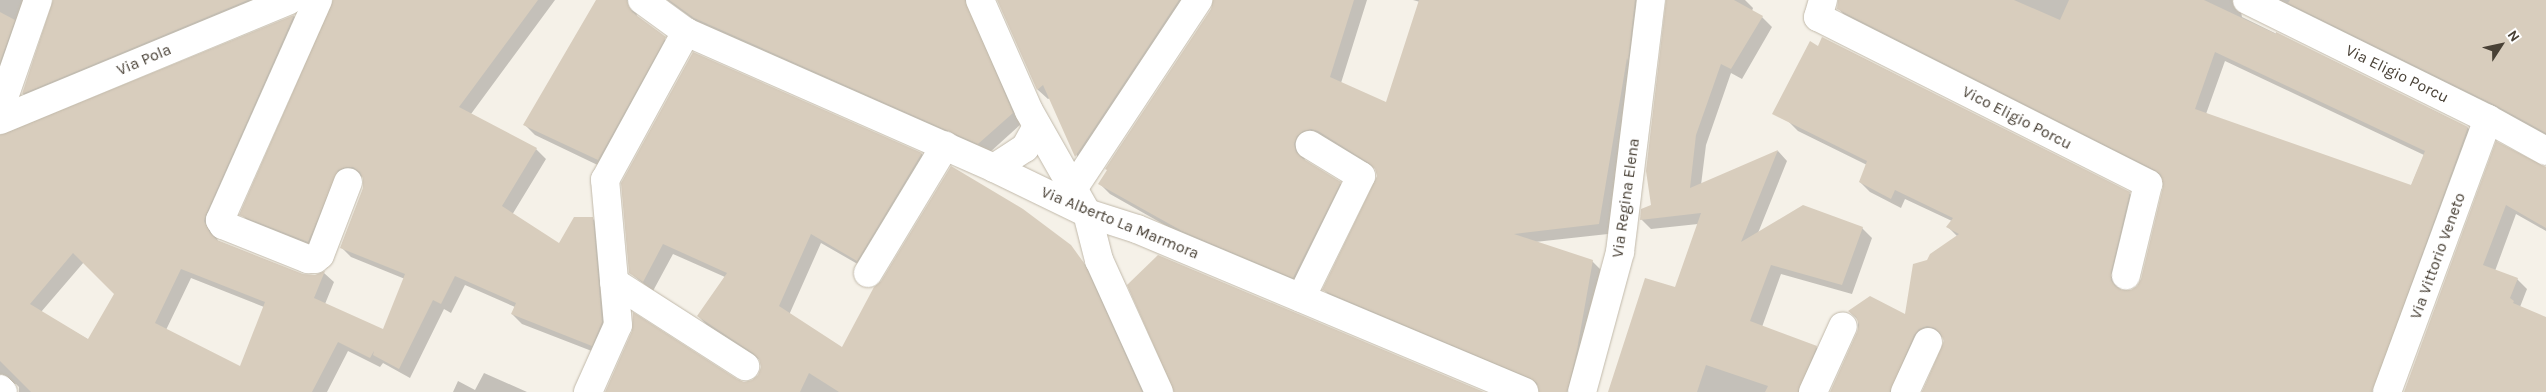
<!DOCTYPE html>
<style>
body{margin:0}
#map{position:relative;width:2546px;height:392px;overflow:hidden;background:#f5f1e8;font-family:Karla,sans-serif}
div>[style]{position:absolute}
.shadow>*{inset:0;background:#0003}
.building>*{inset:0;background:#d8cdbd}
.roads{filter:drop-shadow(0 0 1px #c1b9aa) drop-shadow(0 0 1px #c1b9aa)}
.minor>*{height:28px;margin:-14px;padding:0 14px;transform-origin:14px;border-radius:14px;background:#fff}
span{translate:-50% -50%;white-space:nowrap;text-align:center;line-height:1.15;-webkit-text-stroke:4.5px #fff;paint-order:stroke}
.street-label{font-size:16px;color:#494136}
.north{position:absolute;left:2476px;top:20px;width:50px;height:50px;-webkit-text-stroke:4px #fff;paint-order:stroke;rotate:55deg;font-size:14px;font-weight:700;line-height:20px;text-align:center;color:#494136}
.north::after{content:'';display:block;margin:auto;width:18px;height:22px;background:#494136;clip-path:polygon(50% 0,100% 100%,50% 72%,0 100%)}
</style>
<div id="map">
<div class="shadow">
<i style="clip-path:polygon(0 0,36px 0,0 100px)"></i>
<i style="clip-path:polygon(54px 0,282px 0,33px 103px,23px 94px)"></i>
<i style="clip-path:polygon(evenodd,334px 0,555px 0,471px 114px,536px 149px,546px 159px,512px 215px,560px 245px,592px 218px,602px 228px,612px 333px,602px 355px,522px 324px,512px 314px,515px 307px,465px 285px,451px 313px,444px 309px,410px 378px,383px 363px,380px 367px,348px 351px,327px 392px,19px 392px,19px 387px,16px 384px,7px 383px,0 387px,0 136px,294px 16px,304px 26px,214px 232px,218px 241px,302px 275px,315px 276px,324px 273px,334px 282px,325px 304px,384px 331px,405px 279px,351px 257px,341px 247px,364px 188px,364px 177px,357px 176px,318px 251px,251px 224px,241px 214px,334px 0,84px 262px,115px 294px,89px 340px,41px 312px,84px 262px,334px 0,191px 278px,264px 307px,240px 368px,166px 330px,191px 278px)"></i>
<i style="clip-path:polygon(598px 0,640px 0,636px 8px,637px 17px,675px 48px,608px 170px,535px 135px,525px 125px)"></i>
<i style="clip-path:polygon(667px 0,978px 0,1022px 123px,989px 153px,705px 28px)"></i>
<i style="clip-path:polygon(998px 0,1196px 0,1086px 166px,1077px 156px,1050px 98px,1048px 99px,1038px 90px)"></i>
<i style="clip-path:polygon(1215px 0,1367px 0,1341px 83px,1387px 104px,1420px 2px,1413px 0,1649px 0,1608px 234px,1535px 242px,1592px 261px,1602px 271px,1579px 392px,1541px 392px,1539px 386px,1334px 300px,1324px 290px,1378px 176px,1376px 169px,1329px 141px,1304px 155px,1305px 162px,1340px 183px,1350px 193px,1304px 287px,1193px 241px,1110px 194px,1100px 184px,1212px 9px)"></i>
<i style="clip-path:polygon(1667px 0,1745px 0,1753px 8px,1752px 11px,1762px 17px,1772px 27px,1742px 79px,1731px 73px,1706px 145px,1701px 185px,1778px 151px,1787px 161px,1758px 233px,1862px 228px,1872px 238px,1852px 294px,1781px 274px,1762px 327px,1816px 347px,1826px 357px,1812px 392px,1609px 392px,1675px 289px,1698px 224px,1651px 229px,1641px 219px,1652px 206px)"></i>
<i style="clip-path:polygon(evenodd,1839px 0,2246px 0,2241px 12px,2242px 17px,2468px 128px,2478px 138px,2384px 392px,1922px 392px,1943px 349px,1944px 337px,1938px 336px,1902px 392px,1832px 392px,1858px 333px,1858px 320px,1850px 312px,1906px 316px,1928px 261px,1957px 236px,1948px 227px,1952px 221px,1905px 199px,1901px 208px,1870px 192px,1860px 182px,1867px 165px,1798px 131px,1788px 121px,2129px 193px,2139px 203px,2120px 282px,2121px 291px,2131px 291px,2139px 286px,2142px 279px,2165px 181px,2162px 178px,1848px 19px,1838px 8px,1839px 0,2225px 61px,2424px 155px,2411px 186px,2206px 114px,2225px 61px)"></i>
<i style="clip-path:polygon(2274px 0,2546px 0,2546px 137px)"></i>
<i style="clip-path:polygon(693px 54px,922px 154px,932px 164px,868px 270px,821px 243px,789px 315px,843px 349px,1070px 246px,1093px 275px,1146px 392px,606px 392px,736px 380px,744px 383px,752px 381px,759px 376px,762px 367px,760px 360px,708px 326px,698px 316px,725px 277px,673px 254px,653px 291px,630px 273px)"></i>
<i style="clip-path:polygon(2497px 143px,2546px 168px,2546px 231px,2516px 214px,2495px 271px,2517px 279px,2527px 289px,2520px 307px,2546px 319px,2546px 392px,2405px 392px)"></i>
<i style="clip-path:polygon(484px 373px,527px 392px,453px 392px,458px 381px,475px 390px)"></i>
</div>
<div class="building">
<i style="clip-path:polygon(53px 0,248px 0,22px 94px)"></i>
<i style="clip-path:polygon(evenodd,333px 0,538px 0,459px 107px,537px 148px,502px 206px,559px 243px,574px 217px,593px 217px,602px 322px,592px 346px,511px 314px,516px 303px,455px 276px,441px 304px,433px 300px,399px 369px,373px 355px,374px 351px,370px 358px,338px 342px,312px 392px,31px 392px,0 361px,0 135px,294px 15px,206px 214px,204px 221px,210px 233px,217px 240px,303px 274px,315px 275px,325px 271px,314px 298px,383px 329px,405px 274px,340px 248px,363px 188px,363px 179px,360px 172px,353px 167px,346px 167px,338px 170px,308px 242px,239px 215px,333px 0,73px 253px,114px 294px,88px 339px,30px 304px,73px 253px,333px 0,181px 269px,265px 302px,240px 366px,155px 323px,181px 269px)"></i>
<i style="clip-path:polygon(596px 0,627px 0,632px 12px,666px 37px,598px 160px,523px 125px)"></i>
<i style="clip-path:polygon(669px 0,965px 0,1013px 113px,978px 144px,694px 18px)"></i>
<i style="clip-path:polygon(997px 0,1179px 0,1075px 157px,1043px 85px,1037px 90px)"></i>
<i style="clip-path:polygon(1213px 0,1354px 0,1330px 77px,1386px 102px,1419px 0,1635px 0,1628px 61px,1627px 58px,1599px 224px,1514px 234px,1593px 260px,1577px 350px,1567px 392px,1539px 392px,1537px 383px,1530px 378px,1322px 290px,1377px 176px,1375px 169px,1369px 163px,1318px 131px,1311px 129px,1303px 131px,1297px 136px,1294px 144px,1296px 152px,1302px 158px,1341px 182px,1293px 278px,1182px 231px,1098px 184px,1107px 170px,1105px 169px,1211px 9px)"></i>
<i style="clip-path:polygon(1666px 0,1734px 0,1763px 16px,1731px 69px,1721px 64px,1696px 135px,1690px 188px,1778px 150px,1741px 242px,1803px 205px,1863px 227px,1842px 285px,1771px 265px,1750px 321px,1817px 346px,1798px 392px,1765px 392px,1768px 386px,1706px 365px,1697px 392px,1608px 392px,1645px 278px,1675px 287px,1701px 213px,1640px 220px,1641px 209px,1651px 205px,1646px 171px)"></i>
<i style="clip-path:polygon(evenodd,1838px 0,2014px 0,2060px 20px,2069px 0,2204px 0,2276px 34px,2276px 32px,2468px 127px,2372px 392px,1922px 392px,1944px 341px,1940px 333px,1935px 328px,1927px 326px,1919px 329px,1914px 335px,1890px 392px,1830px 392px,1857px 332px,1859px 325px,1856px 317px,1848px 311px,1870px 296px,1905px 314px,1913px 264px,1927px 260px,1930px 254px,1959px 234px,1946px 227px,1953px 218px,1895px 190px,1891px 199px,1859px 182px,1867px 161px,1772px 114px,1810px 41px,1818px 46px,1822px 37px,2130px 192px,2111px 272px,2111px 280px,2115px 286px,2122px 290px,2131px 290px,2137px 286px,2141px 279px,2163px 187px,2161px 175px,2155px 170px,1837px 9px,1838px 0,2215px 52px,2425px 151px,2411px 185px,2195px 109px,2215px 52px)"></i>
<i style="clip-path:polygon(2290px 0,2546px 0,2546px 133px,2495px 105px,2288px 3px)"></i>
<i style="clip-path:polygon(0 12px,15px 20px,0 62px)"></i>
<i style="clip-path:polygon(693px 52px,922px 153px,857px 261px,811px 234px,779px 306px,842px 347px,874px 287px,881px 281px,951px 166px,1023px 209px,1071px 245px,1084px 263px,1142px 392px,839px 392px,809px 373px,800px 392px,605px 392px,632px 331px,633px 312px,737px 379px,744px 382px,752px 380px,758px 375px,761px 367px,759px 359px,753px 353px,697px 316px,727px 273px,663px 244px,643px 282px,629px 273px,621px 183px)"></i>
<i style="clip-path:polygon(2496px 141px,2546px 167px,2546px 228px,2506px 205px,2483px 265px,2518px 278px,2510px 298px,2514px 301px,2513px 303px,2546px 317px,2546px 392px,2404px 392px)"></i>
<i style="clip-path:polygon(1158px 255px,1484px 392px,1174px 392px,1127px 285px)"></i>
</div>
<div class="roads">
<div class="minor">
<i style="left:318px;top:0;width:241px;rotate:114deg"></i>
<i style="left:220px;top:220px;width:6px;rotate:59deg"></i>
<i style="left:223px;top:225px;width:92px;rotate:21.8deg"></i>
<i style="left:308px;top:259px;width:7px"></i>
<i style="left:315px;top:259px;width:6px;rotate:-39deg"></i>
<i style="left:320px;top:255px;width:78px;rotate:-69deg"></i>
<i style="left:642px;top:0;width:54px;rotate:36deg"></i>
<i style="left:686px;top:32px;width:337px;rotate:23.8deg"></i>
<i style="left:994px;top:168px;width:103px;rotate:25.8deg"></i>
<i style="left:1087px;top:213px;width:52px;rotate:17.7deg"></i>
<i style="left:1137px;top:229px;width:420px;rotate:22.8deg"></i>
<i style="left:980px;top:0;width:121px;rotate:66.2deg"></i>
<i style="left:1029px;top:111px;width:117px;rotate:60.4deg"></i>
<i style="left:1087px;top:213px;width:49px;rotate:75.7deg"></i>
<i style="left:1099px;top:260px;width:145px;rotate:65.6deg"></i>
<i style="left:1823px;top:0;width:18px;rotate:106deg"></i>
<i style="left:1818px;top:17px;width:370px;rotate:26.8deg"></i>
<i style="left:2148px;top:184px;width:94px;rotate:103.6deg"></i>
<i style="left:2247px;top:0;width:269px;rotate:26.3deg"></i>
<i style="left:2488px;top:119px;width:66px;rotate:28.9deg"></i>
<i style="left:0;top:109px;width:115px;rotate:-70.8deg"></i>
<i style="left:0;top:120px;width:313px;rotate:-22.5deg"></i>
<i style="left:994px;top:168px;width:37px;rotate:-33deg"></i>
<i style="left:1025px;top:148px;width:25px;rotate:-61deg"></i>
<i style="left:1073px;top:189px;width:227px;rotate:-56.5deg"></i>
<i style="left:868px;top:273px;width:149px;rotate:-58.8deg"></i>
<i style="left:614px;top:282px;width:156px;rotate:32.7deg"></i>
<i style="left:1301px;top:298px;width:136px;rotate:-63.8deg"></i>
<i style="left:1361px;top:176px;width:60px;rotate:-148.7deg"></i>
<i style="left:0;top:389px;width:4px;rotate:45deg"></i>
<i style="left:588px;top:392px;width:73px;rotate:-65.9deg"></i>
<i style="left:618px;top:325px;width:146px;rotate:-95.1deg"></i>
<i style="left:605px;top:180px;width:169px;rotate:-61.3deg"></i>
<i style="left:1582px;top:392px;width:145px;rotate:-74.8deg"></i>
<i style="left:1620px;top:252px;width:254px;rotate:-83deg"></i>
<i style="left:1813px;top:392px;width:72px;rotate:-65.6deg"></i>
<i style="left:1905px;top:392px;width:55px;rotate:-65.3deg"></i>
<i style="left:2387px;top:392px;width:291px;rotate:-69.7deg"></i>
</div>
</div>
<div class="street-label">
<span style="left:144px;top:60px;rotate:-23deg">Via Pola</span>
<span style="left:2397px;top:74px;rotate:26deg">Via Eligio Porcu</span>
<span style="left:2017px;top:118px;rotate:27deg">Vico Eligio Porcu</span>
<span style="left:1626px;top:198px;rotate:-82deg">Via Regina Elena</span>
<span style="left:1120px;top:223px;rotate:22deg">Via Alberto La Marmora</span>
<span style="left:2438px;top:256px;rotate:-70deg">Via Vittorio Veneto</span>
</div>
<div class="north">N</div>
</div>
